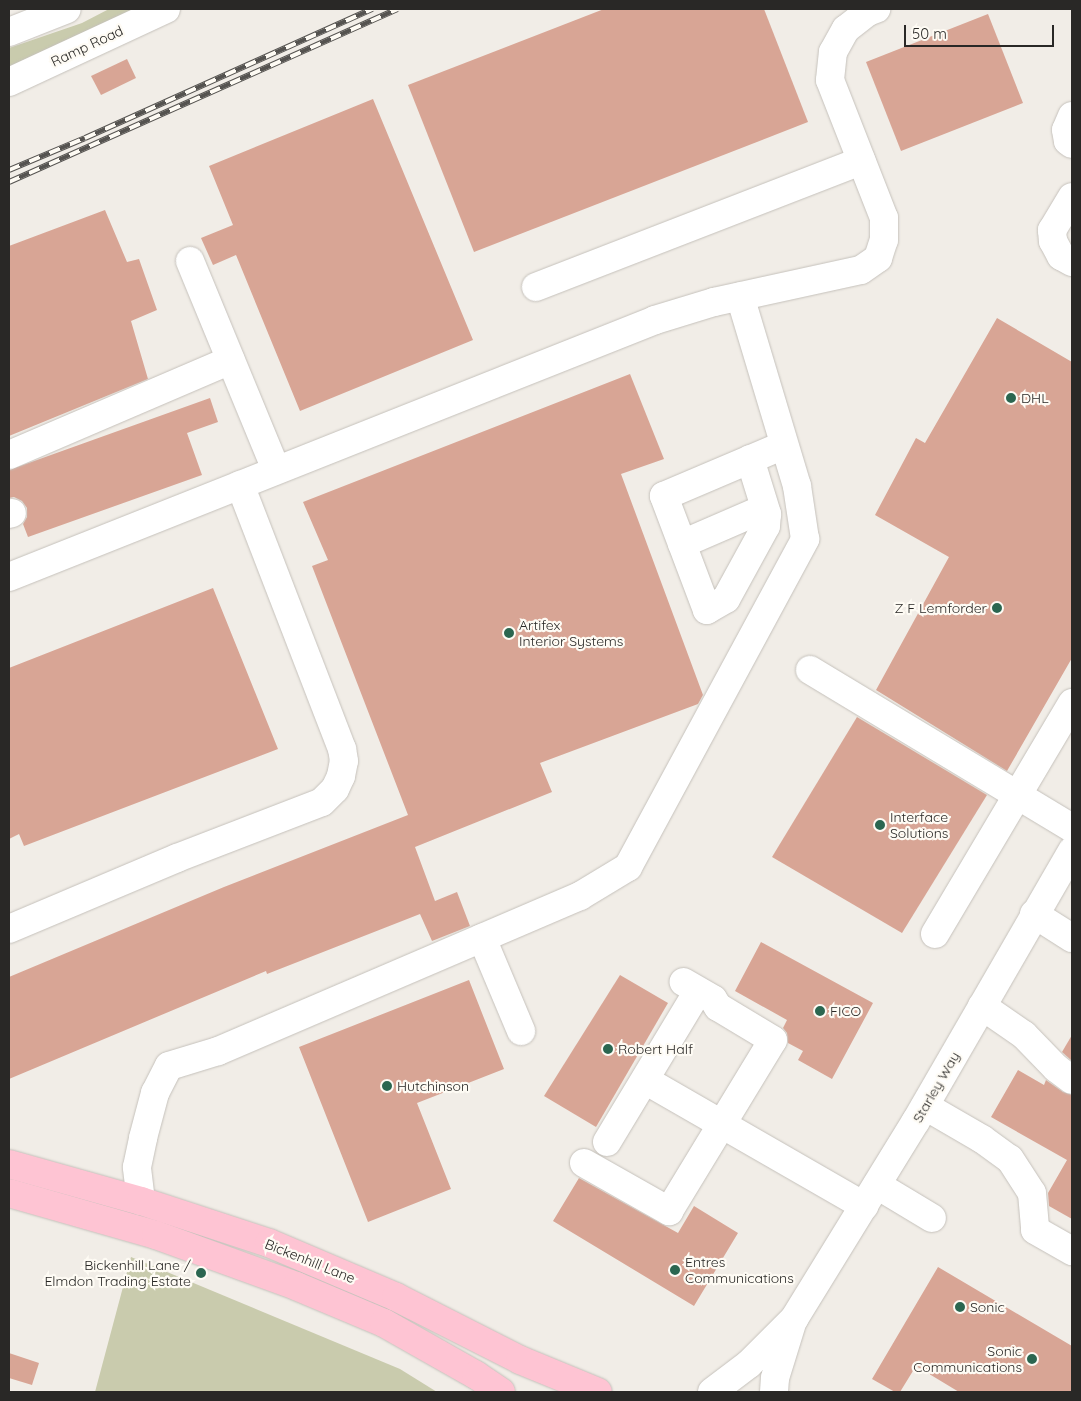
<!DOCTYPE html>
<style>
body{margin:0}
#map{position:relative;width:1081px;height:1401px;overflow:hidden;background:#f1ede7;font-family:Quicksand,sans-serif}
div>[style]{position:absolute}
.green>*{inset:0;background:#c9cbad}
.building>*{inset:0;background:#d8a595}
.roads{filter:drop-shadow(0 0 1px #c5c1bb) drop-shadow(0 0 1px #c5c1bb)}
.minor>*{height:28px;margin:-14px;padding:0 14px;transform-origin:14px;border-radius:14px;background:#fff}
.major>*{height:28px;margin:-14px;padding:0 14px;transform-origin:14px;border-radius:14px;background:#fec4d3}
.rail>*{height:5.5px;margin-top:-2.75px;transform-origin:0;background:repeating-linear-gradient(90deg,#fefbf4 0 11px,#555350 0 22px);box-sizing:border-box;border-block:1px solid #555350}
.dots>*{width:14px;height:14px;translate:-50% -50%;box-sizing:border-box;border:2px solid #fefbf4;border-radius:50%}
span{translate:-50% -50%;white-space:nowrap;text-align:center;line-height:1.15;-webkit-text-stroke:4.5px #fefbf4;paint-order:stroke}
.street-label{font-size:14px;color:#292826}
.poi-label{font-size:14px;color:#292826}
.left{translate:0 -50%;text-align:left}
.right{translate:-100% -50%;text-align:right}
.frame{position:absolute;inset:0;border:10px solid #292826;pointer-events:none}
.scale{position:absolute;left:904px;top:25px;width:150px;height:22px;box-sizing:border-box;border:2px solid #292826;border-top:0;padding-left:6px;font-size:15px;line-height:18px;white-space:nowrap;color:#292826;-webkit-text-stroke:4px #fefbf4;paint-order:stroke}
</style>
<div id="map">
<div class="green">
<i style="clip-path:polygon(109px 9px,139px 9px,9px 74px,9px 48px,82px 23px)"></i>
<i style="clip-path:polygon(131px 1257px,400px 1369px,437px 1392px,95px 1392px)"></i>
</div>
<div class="building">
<i style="clip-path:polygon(604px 9px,764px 9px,808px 122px,474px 252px,408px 85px)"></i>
<i style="clip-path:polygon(988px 14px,1023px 103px,901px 151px,866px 62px)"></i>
<i style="clip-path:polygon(127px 59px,136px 78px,101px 95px,91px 76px)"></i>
<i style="clip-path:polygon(373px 99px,473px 340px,300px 411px,236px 255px,213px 265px,201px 238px,233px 225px,209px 166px)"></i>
<i style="clip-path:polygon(105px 210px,127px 262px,139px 259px,157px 310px,131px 321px,148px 379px,9px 436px,9px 246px)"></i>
<i style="clip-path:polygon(997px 318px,1072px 362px,1072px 658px,1007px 771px,876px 690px,949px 557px,875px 515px,916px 438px,925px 443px)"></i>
<i style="clip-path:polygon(630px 374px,664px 459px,621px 474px,703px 695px,698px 704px,540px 763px,552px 792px,415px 847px,435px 901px,457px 892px,470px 926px,432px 941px,420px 914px,267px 974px,266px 971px,9px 1079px,9px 977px,224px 887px,408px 815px,312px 566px,328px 560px,303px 502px)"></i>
<i style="clip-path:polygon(210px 398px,218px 422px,187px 433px,202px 475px,28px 537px,23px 524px,27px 517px,27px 508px,22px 501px,14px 497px,9px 498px,9px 470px)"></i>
<i style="clip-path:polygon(213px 588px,278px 749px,24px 846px,19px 834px,9px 839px,9px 668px)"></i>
<i style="clip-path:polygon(857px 717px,987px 795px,902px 933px,772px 857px)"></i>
<i style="clip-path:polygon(761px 942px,873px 1003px,832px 1079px,798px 1060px,803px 1051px,788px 1043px,787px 1033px,783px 1028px,787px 1020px,735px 991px)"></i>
<i style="clip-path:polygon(620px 975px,668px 1003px,596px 1127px,544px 1096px)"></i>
<i style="clip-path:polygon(469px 980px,504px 1069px,417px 1103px,451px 1189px,368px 1222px,299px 1047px)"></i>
<i style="clip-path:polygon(1072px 1035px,1072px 1061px,1062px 1052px)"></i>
<i style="clip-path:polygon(1018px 1070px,1044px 1085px,1046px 1080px,1063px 1092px,1072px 1095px,1072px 1219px,1049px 1206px,1048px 1193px,1067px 1160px,991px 1117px)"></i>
<i style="clip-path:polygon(579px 1178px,678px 1233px,694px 1206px,738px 1233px,694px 1306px,553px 1221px)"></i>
<i style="clip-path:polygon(938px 1267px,1072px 1346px,1072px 1392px,959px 1392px,916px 1366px,900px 1392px,895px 1392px,872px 1379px)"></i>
<i style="clip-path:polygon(9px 1353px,39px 1363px,32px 1385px,9px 1378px)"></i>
</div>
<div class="roads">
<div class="minor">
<i style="left:9px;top:32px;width:62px;rotate:-21.6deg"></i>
<i style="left:9px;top:82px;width:173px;rotate:-24.9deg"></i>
<i style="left:1072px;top:116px;width:15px;rotate:113deg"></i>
<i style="left:1066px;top:130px;width:11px;rotate:80deg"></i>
<i style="left:1068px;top:141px;width:5px;rotate:37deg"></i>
<i style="left:1072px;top:197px;width:39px;rotate:121deg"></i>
<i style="left:1052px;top:230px;width:11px;rotate:85deg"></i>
<i style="left:1053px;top:241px;width:17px;rotate:62deg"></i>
<i style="left:1061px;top:256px;width:13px;rotate:29deg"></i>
<i style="left:190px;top:261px;width:226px;rotate:67.6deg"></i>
<i style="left:536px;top:287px;width:349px;rotate:-21.2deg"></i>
<i style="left:9px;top:455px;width:241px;rotate:-23.2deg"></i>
<i style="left:750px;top:459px;width:58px;rotate:72.8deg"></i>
<i style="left:767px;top:514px;width:12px;rotate:95deg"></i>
<i style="left:766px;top:526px;width:83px;rotate:118.7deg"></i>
<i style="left:726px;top:599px;width:22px;rotate:150deg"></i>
<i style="left:707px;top:610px;width:122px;rotate:-110.7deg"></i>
<i style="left:664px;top:496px;width:130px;rotate:-23deg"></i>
<i style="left:9px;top:514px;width:3px;rotate:-18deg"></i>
<i style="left:682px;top:544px;width:90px;rotate:-23.4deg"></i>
<i style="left:9px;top:577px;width:695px;rotate:-21.69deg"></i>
<i style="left:655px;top:320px;width:62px;rotate:-17deg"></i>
<i style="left:714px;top:302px;width:150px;rotate:-12.3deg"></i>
<i style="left:861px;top:270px;width:21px;rotate:-35deg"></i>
<i style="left:878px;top:258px;width:19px;rotate:-72deg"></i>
<i style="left:884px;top:240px;width:22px;rotate:-90deg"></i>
<i style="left:884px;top:218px;width:148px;rotate:-111.4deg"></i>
<i style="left:830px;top:80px;width:28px;rotate:-84deg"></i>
<i style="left:833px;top:52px;width:26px;rotate:-61deg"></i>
<i style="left:846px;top:29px;width:28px;rotate:-38deg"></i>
<i style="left:868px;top:12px;width:9px;rotate:-21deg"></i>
<i style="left:810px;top:670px;width:306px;rotate:31.1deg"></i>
<i style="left:1034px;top:914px;width:45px;rotate:32.3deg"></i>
<i style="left:9px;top:929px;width:182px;rotate:-22.9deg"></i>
<i style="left:177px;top:858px;width:155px;rotate:-21.1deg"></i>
<i style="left:322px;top:802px;width:18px;rotate:-45deg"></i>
<i style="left:335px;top:789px;width:14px;rotate:-65deg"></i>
<i style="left:341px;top:776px;width:15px;rotate:-79deg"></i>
<i style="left:344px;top:761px;width:12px;rotate:-99deg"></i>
<i style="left:342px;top:749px;width:283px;rotate:-111.1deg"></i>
<i style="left:935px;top:934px;width:269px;rotate:-59.3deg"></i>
<i style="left:482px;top:938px;width:101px;rotate:67.2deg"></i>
<i style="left:982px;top:1006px;width:51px;rotate:34.6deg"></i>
<i style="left:1024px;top:1035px;width:46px;rotate:45.9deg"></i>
<i style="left:1056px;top:1068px;width:20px;rotate:37deg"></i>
<i style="left:645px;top:1080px;width:253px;rotate:29.9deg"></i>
<i style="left:925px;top:1106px;width:66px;rotate:30.1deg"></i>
<i style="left:982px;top:1139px;width:34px;rotate:36deg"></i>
<i style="left:1010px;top:1159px;width:40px;rotate:57.1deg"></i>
<i style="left:1032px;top:1193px;width:37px;rotate:85deg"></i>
<i style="left:1035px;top:1230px;width:43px;rotate:29.6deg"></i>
<i style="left:607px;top:1142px;width:176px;rotate:-58.9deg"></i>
<i style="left:584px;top:1163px;width:98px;rotate:29.5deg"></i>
<i style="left:669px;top:1211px;width:200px;rotate:-58.7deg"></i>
<i style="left:773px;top:1040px;width:64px;rotate:-149deg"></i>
<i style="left:718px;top:1007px;width:9px;rotate:-122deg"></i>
<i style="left:713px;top:999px;width:34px;rotate:-150deg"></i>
<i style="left:877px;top:1185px;width:64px;rotate:31deg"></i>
<i style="left:141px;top:1201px;width:34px;rotate:-97deg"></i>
<i style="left:137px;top:1167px;width:30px;rotate:-78deg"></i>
<i style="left:143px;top:1138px;width:47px;rotate:-75.1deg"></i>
<i style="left:155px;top:1093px;width:30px;rotate:-63deg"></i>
<i style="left:169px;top:1066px;width:51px;rotate:-17deg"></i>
<i style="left:218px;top:1051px;width:394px;rotate:-23.2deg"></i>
<i style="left:580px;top:896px;width:56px;rotate:-31.1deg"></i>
<i style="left:628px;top:867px;width:373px;rotate:-61.6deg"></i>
<i style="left:805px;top:539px;width:54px;rotate:-98.6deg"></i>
<i style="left:797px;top:486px;width:198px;rotate:-106.7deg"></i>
<i style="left:712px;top:1392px;width:46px;rotate:-37.1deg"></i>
<i style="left:749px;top:1364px;width:64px;rotate:-45deg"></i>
<i style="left:794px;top:1319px;width:233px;rotate:-58.4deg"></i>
<i style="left:916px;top:1121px;width:312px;rotate:-60deg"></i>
<i style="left:774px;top:1392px;width:14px;rotate:-86deg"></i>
<i style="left:775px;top:1378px;width:58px;rotate:-72.8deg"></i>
</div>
<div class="major">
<i style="left:9px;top:1164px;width:137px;rotate:15.7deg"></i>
<i style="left:141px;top:1201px;width:135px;rotate:18.2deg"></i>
<i style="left:269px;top:1243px;width:138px;rotate:23deg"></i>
<i style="left:396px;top:1297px;width:139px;rotate:26.9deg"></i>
<i style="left:520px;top:1360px;width:84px;rotate:22.3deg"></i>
<i style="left:9px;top:1193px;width:153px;rotate:15.9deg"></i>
<i style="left:156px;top:1235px;width:149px;rotate:20deg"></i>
<i style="left:296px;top:1286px;width:95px;rotate:22.8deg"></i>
<i style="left:384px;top:1323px;width:106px;rotate:29.5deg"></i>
<i style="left:476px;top:1375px;width:30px;rotate:34deg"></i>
</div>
</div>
<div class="rail">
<i style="left:9px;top:170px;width:82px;rotate:-22.8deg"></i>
<i style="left:85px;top:138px;width:315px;rotate:-24.2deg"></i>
<i style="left:9px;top:182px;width:425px;rotate:-24deg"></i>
</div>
<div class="dots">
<i style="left:1011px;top:398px;background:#2b6650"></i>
<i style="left:997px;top:608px;background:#2b6650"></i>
<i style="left:509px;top:633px;background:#2b6650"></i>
<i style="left:880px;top:825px;background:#2b6650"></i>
<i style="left:820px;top:1011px;background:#2b6650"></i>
<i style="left:608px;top:1049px;background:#2b6650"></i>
<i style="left:387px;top:1086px;background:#2b6650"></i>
<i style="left:675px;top:1270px;background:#2b6650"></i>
<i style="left:201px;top:1273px;background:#2b6650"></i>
<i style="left:960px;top:1307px;background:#2b6650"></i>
<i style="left:1032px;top:1359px;background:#2b6650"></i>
</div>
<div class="street-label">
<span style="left:87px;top:46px;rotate:-25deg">Ramp Road</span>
<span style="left:936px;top:1087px;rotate:-60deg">Starley Way</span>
<span style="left:310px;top:1261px;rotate:22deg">Bickenhill Lane</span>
</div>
<div class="poi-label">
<span class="left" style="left:1021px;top:398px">DHL</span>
<span class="right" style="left:987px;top:608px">Z F Lemforder</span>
<span class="left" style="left:519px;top:633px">Artifex<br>Interior Systems</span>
<span class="left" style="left:890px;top:825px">Interface<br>Solutions</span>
<span class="left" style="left:830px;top:1011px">FICO</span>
<span class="left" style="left:618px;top:1049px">Robert Half</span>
<span class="left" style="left:397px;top:1086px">Hutchinson</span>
<span class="left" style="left:685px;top:1270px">Entres<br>Communications</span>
<span class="right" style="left:191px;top:1273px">Bickenhill Lane /<br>Elmdon Trading Estate</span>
<span class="left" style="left:970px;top:1307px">Sonic</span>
<span class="right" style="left:1022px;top:1359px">Sonic<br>Communications</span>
</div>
<div class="frame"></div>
<div class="scale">50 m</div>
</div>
